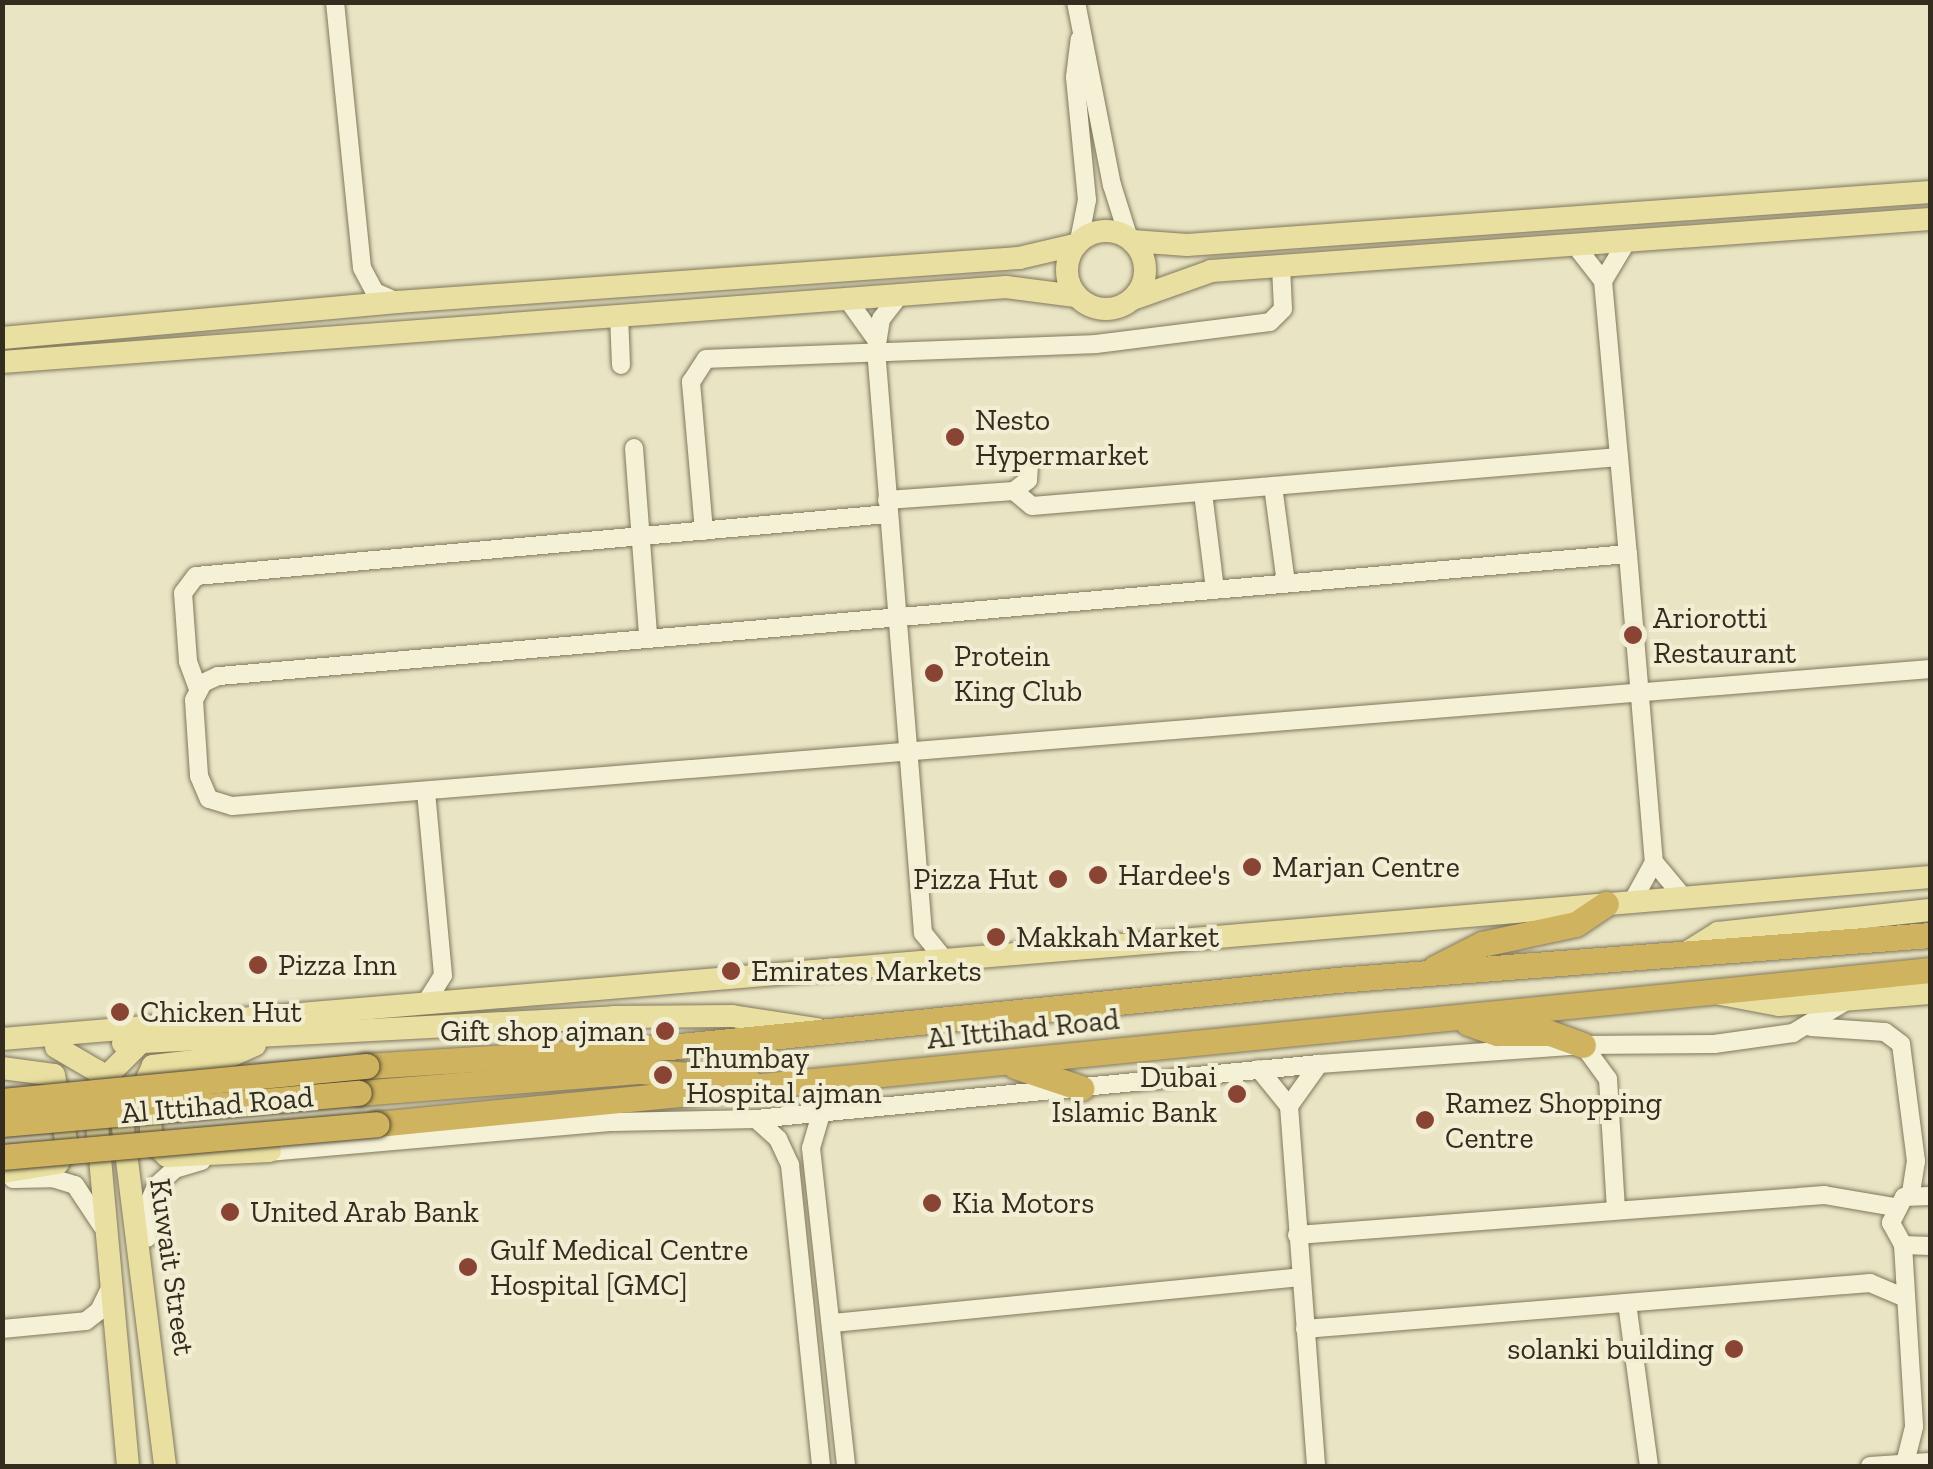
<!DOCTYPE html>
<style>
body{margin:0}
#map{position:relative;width:1933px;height:1469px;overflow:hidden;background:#e9e5c4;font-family:"Zilla Slab",serif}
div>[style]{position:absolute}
.roads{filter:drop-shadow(0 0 2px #81775d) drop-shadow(0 0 2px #81775d)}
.minor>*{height:18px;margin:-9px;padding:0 9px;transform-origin:9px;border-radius:9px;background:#f4f1d6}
.major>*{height:22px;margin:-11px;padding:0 11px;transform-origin:11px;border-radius:11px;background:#e8dfa0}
.major>.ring{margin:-11px;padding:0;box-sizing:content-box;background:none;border:22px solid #e8dfa0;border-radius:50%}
.highway>*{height:25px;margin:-12.5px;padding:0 12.5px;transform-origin:12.5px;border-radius:12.5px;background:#cfb35e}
.bridges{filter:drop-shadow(0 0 2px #4f4530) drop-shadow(0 0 2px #4f4530)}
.highway-bridge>*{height:25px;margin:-12.5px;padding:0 12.5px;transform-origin:12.5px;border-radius:12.5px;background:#cfb35e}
.dots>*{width:28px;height:28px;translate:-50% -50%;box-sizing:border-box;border:5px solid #f1eed3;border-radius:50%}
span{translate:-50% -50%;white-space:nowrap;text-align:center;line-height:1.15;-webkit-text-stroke:8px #f1eed3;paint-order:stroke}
.poi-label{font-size:30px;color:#332c1f}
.left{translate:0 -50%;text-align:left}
.right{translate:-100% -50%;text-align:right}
.street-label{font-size:30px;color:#332c1f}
.frame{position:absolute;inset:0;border:5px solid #332c1f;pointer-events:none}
</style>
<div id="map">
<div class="roads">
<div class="minor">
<i style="left:335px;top:2px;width:267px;rotate:84.2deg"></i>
<i style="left:362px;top:268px;width:27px;rotate:62deg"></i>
<i style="left:375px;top:292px;width:24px;rotate:24deg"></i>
<i style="left:1076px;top:2px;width:187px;rotate:78.9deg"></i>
<i style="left:1112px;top:185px;width:57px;rotate:72.5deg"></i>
<i style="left:1079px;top:241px;width:42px;rotate:-79deg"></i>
<i style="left:1087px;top:200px;width:124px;rotate:-95.6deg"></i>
<i style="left:1075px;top:77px;width:38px;rotate:-83deg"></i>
<i style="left:1575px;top:245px;width:46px;rotate:52.1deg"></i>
<i style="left:1603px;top:281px;width:274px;rotate:84.8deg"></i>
<i style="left:1628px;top:554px;width:309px;rotate:85.2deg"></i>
<i style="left:1654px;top:862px;width:46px;rotate:118.8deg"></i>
<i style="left:1603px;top:281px;width:47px;rotate:-59deg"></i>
<i style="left:899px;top:296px;width:29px;rotate:128deg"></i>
<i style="left:881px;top:319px;width:30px;rotate:99deg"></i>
<i style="left:876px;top:349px;width:586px;rotate:85.4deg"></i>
<i style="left:923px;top:933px;width:35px;rotate:51deg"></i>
<i style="left:848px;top:300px;width:47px;rotate:54.6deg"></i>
<i style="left:619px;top:315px;width:50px;rotate:87.7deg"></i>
<i style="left:634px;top:448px;width:189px;rotate:85.7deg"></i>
<i style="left:1273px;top:486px;width:98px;rotate:82.4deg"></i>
<i style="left:1014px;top:491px;width:23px;rotate:40deg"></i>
<i style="left:1032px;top:506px;width:589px;rotate:-4.77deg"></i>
<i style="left:1203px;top:493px;width:97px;rotate:82.9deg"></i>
<i style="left:887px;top:500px;width:127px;rotate:-4.1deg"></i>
<i style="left:1014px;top:491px;width:18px;rotate:-38deg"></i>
<i style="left:1028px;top:480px;width:13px;rotate:-86deg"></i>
<i style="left:704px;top:531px;width:150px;rotate:-95deg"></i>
<i style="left:691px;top:382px;width:27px;rotate:-57deg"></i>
<i style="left:706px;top:359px;width:390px;rotate:-2.2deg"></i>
<i style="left:1096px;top:344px;width:175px;rotate:-7.2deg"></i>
<i style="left:1270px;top:322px;width:18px;rotate:-45deg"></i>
<i style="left:1283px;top:309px;width:43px;rotate:-92.7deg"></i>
<i style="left:1628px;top:554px;width:1415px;rotate:175.05deg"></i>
<i style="left:218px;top:676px;width:17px;rotate:155deg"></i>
<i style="left:203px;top:683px;width:19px;rotate:118deg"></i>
<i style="left:194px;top:700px;width:76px;rotate:86.2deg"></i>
<i style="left:199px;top:776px;width:25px;rotate:67deg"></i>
<i style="left:209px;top:799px;width:24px;rotate:17deg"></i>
<i style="left:232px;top:806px;width:1704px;rotate:-4.61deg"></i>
<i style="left:198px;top:689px;width:30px;rotate:-110deg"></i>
<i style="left:188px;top:661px;width:68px;rotate:-94.2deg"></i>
<i style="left:183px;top:593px;width:21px;rotate:-53deg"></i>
<i style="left:196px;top:576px;width:695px;rotate:-5.12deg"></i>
<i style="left:1654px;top:862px;width:47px;rotate:50.2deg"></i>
<i style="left:425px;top:1004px;width:34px;rotate:-58deg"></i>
<i style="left:443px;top:975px;width:184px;rotate:-95.3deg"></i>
<i style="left:1811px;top:1027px;width:74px;rotate:3.9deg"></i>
<i style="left:1885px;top:1032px;width:20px;rotate:37deg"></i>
<i style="left:1901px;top:1044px;width:118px;rotate:82.7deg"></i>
<i style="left:1916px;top:1161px;width:33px;rotate:99deg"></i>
<i style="left:1583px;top:1045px;width:42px;rotate:53.7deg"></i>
<i style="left:1608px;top:1079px;width:129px;rotate:86.5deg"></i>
<i style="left:1259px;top:1069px;width:48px;rotate:51deg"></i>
<i style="left:1289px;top:1106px;width:361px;rotate:85.7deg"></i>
<i style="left:1289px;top:1106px;width:52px;rotate:-54.5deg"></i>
<i style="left:823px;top:1107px;width:43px;rotate:106.3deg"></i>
<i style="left:811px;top:1148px;width:320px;rotate:83.7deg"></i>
<i style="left:756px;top:1119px;width:30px;rotate:42deg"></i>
<i style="left:778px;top:1139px;width:29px;rotate:65deg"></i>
<i style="left:790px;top:1165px;width:303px;rotate:84.1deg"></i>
<i style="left:257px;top:1153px;width:357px;rotate:-5deg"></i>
<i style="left:613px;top:1122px;width:143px;rotate:-1.2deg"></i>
<i style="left:756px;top:1119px;width:566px;rotate:-5.58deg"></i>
<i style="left:1319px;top:1064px;width:265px;rotate:-4.1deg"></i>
<i style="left:1583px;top:1045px;width:131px;rotate:-0.4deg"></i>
<i style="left:1714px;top:1044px;width:80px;rotate:-7.9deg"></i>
<i style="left:1793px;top:1033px;width:58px;rotate:-31deg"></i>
<i style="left:13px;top:1179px;width:39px;rotate:-1deg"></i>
<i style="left:52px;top:1178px;width:24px;rotate:17deg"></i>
<i style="left:75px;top:1185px;width:49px;rotate:56.6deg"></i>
<i style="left:1930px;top:1196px;width:26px;rotate:178deg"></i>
<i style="left:1904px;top:1197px;width:29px;rotate:117deg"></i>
<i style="left:1891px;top:1223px;width:25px;rotate:61deg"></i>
<i style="left:1903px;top:1245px;width:27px;rotate:2deg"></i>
<i style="left:1297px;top:1235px;width:529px;rotate:-4.34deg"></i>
<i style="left:1824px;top:1195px;width:72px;rotate:9.6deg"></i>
<i style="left:147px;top:1238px;width:26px;rotate:-94deg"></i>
<i style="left:145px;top:1212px;width:28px;rotate:-67deg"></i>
<i style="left:156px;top:1186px;width:25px;rotate:-42deg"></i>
<i style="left:175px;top:1169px;width:28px;rotate:-17deg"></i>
<i style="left:1903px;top:1245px;width:182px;rotate:86.5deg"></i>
<i style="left:1914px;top:1427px;width:37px;rotate:104deg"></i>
<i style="left:1627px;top:1303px;width:164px;rotate:82.3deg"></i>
<i style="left:833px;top:1323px;width:470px;rotate:-5.6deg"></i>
<i style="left:2px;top:1329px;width:84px;rotate:-5.4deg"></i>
<i style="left:86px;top:1321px;width:16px;rotate:-38deg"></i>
<i style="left:99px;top:1311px;width:25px;rotate:-64deg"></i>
<i style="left:1305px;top:1329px;width:567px;rotate:-4.65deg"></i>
<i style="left:1870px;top:1283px;width:36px;rotate:23deg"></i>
<i style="left:1870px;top:1466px;width:60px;rotate:-3.8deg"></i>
</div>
<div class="major">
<i class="ring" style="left:1067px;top:231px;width:56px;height:56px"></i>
<i style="left:1132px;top:241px;width:55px;rotate:4.2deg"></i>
<i style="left:1187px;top:245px;width:745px;rotate:-4.08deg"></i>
<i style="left:1133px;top:299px;width:83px;rotate:-19.7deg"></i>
<i style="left:1211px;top:271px;width:721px;rotate:-4.14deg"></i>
<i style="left:2px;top:338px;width:397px;rotate:-5.2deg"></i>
<i style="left:397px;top:302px;width:624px;rotate:-4.05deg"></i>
<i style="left:1019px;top:258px;width:57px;rotate:-13.1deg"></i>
<i style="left:2px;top:362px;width:1007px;rotate:-4.27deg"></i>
<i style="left:1006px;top:287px;width:70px;rotate:7.4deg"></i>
<i style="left:1686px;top:953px;width:38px;rotate:-32deg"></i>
<i style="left:1718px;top:933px;width:213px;rotate:-6.2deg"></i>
<i style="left:1710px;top:992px;width:70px;rotate:10.7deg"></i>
<i style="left:1779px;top:1005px;width:151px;rotate:-4.5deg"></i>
<i style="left:2px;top:1039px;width:1935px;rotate:-4.8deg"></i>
<i style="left:123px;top:1043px;width:492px;rotate:-3deg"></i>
<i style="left:614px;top:1017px;width:118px;rotate:-0.5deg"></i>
<i style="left:732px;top:1016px;width:86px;rotate:8.7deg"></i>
<i style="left:255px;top:1045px;width:30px;rotate:156deg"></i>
<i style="left:228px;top:1057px;width:76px;rotate:173.2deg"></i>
<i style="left:153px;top:1066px;width:14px;rotate:115deg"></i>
<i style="left:147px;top:1079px;width:63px;rotate:85.5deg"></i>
<i style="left:152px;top:1142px;width:21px;rotate:43deg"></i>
<i style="left:167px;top:1156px;width:103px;rotate:-2.8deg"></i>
<i style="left:56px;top:1047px;width:48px;rotate:30.3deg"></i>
<i style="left:97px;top:1071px;width:48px;rotate:59.7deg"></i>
<i style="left:121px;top:1112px;width:357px;rotate:82.9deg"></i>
<i style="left:2px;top:1068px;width:52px;rotate:7.7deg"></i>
<i style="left:54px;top:1075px;width:72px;rotate:79.6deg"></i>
<i style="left:67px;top:1146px;width:19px;rotate:118deg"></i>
<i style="left:58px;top:1163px;width:57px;rotate:170.9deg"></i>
<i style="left:128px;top:1466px;width:351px;rotate:-95.2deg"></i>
<i style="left:96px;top:1116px;width:38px;rotate:-78deg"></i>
<i style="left:104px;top:1079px;width:52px;rotate:-45deg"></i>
</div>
<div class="highway">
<i style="left:1435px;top:968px;width:53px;rotate:-27.1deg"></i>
<i style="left:1482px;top:944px;width:96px;rotate:-12deg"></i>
<i style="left:1576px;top:924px;width:36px;rotate:-34deg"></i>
<i style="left:1468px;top:1023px;width:31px;rotate:19deg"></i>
<i style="left:1497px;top:1033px;width:53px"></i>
<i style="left:1550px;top:1033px;width:35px;rotate:20deg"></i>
<i style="left:366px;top:1066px;width:305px;rotate:-3.6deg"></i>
<i style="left:670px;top:1047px;width:669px;rotate:-5.74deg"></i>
<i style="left:1336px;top:980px;width:596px;rotate:-4.33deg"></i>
<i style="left:1015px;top:1066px;width:70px;rotate:18.4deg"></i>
<i style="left:359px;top:1093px;width:283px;rotate:-4.5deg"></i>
<i style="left:641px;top:1071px;width:107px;rotate:4.8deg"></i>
<i style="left:377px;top:1124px;width:1561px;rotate:-5.66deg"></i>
</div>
</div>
<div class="bridges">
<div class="highway-bridge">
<i style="left:2px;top:1101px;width:366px;rotate:-5.5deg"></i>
<i style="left:2px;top:1124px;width:358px;rotate:-5deg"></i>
<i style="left:2px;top:1157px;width:376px;rotate:-5deg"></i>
</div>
</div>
<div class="dots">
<i style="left:955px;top:437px;background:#894434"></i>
<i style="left:1633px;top:635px;background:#894434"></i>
<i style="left:934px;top:673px;background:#894434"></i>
<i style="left:1252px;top:867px;background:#894434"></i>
<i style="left:1098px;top:875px;background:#894434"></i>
<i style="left:1058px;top:879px;background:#894434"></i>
<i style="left:996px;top:937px;background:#894434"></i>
<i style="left:258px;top:965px;background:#894434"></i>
<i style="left:731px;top:971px;background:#894434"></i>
<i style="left:120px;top:1012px;background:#894434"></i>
<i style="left:665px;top:1031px;background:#894434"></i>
<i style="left:663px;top:1075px;background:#894434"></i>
<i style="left:1237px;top:1094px;background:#894434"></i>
<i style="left:1425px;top:1120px;background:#894434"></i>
<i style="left:932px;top:1203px;background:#894434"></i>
<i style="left:230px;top:1212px;background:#894434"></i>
<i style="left:468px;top:1267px;background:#894434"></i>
<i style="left:1734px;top:1349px;background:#894434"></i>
</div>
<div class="poi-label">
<span class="left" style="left:975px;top:437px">Nesto<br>Hypermarket</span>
<span class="left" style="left:1653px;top:635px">Ariorotti<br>Restaurant</span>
<span class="left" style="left:954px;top:673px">Protein<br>King Club</span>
<span class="left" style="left:1272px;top:867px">Marjan Centre</span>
<span class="left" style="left:1118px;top:875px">Hardee's</span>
<span class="right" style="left:1038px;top:879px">Pizza Hut</span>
<span class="left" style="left:1016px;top:937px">Makkah Market</span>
<span class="left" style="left:278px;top:965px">Pizza Inn</span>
<span class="left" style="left:751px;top:971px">Emirates Markets</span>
<span class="left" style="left:140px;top:1012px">Chicken Hut</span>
<span class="right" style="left:645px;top:1031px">Gift shop ajman</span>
<span class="left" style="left:686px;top:1075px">Thumbay<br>Hospital ajman</span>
<span class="right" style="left:1217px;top:1094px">Dubai<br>Islamic Bank</span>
<span class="left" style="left:1445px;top:1120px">Ramez Shopping<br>Centre</span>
<span class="left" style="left:952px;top:1203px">Kia Motors</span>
<span class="left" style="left:250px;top:1212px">United Arab Bank</span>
<span class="left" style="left:490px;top:1267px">Gulf Medical Centre<br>Hospital [GMC]</span>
<span class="right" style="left:1714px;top:1349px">solanki building</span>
</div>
<div class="street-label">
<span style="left:1023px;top:1029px;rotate:-6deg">Al Ittihad Road</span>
<span style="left:217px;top:1105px;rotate:-5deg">Al Ittihad Road</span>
<span style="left:172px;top:1267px;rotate:82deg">Kuwait Street</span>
</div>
<div class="frame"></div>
</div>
